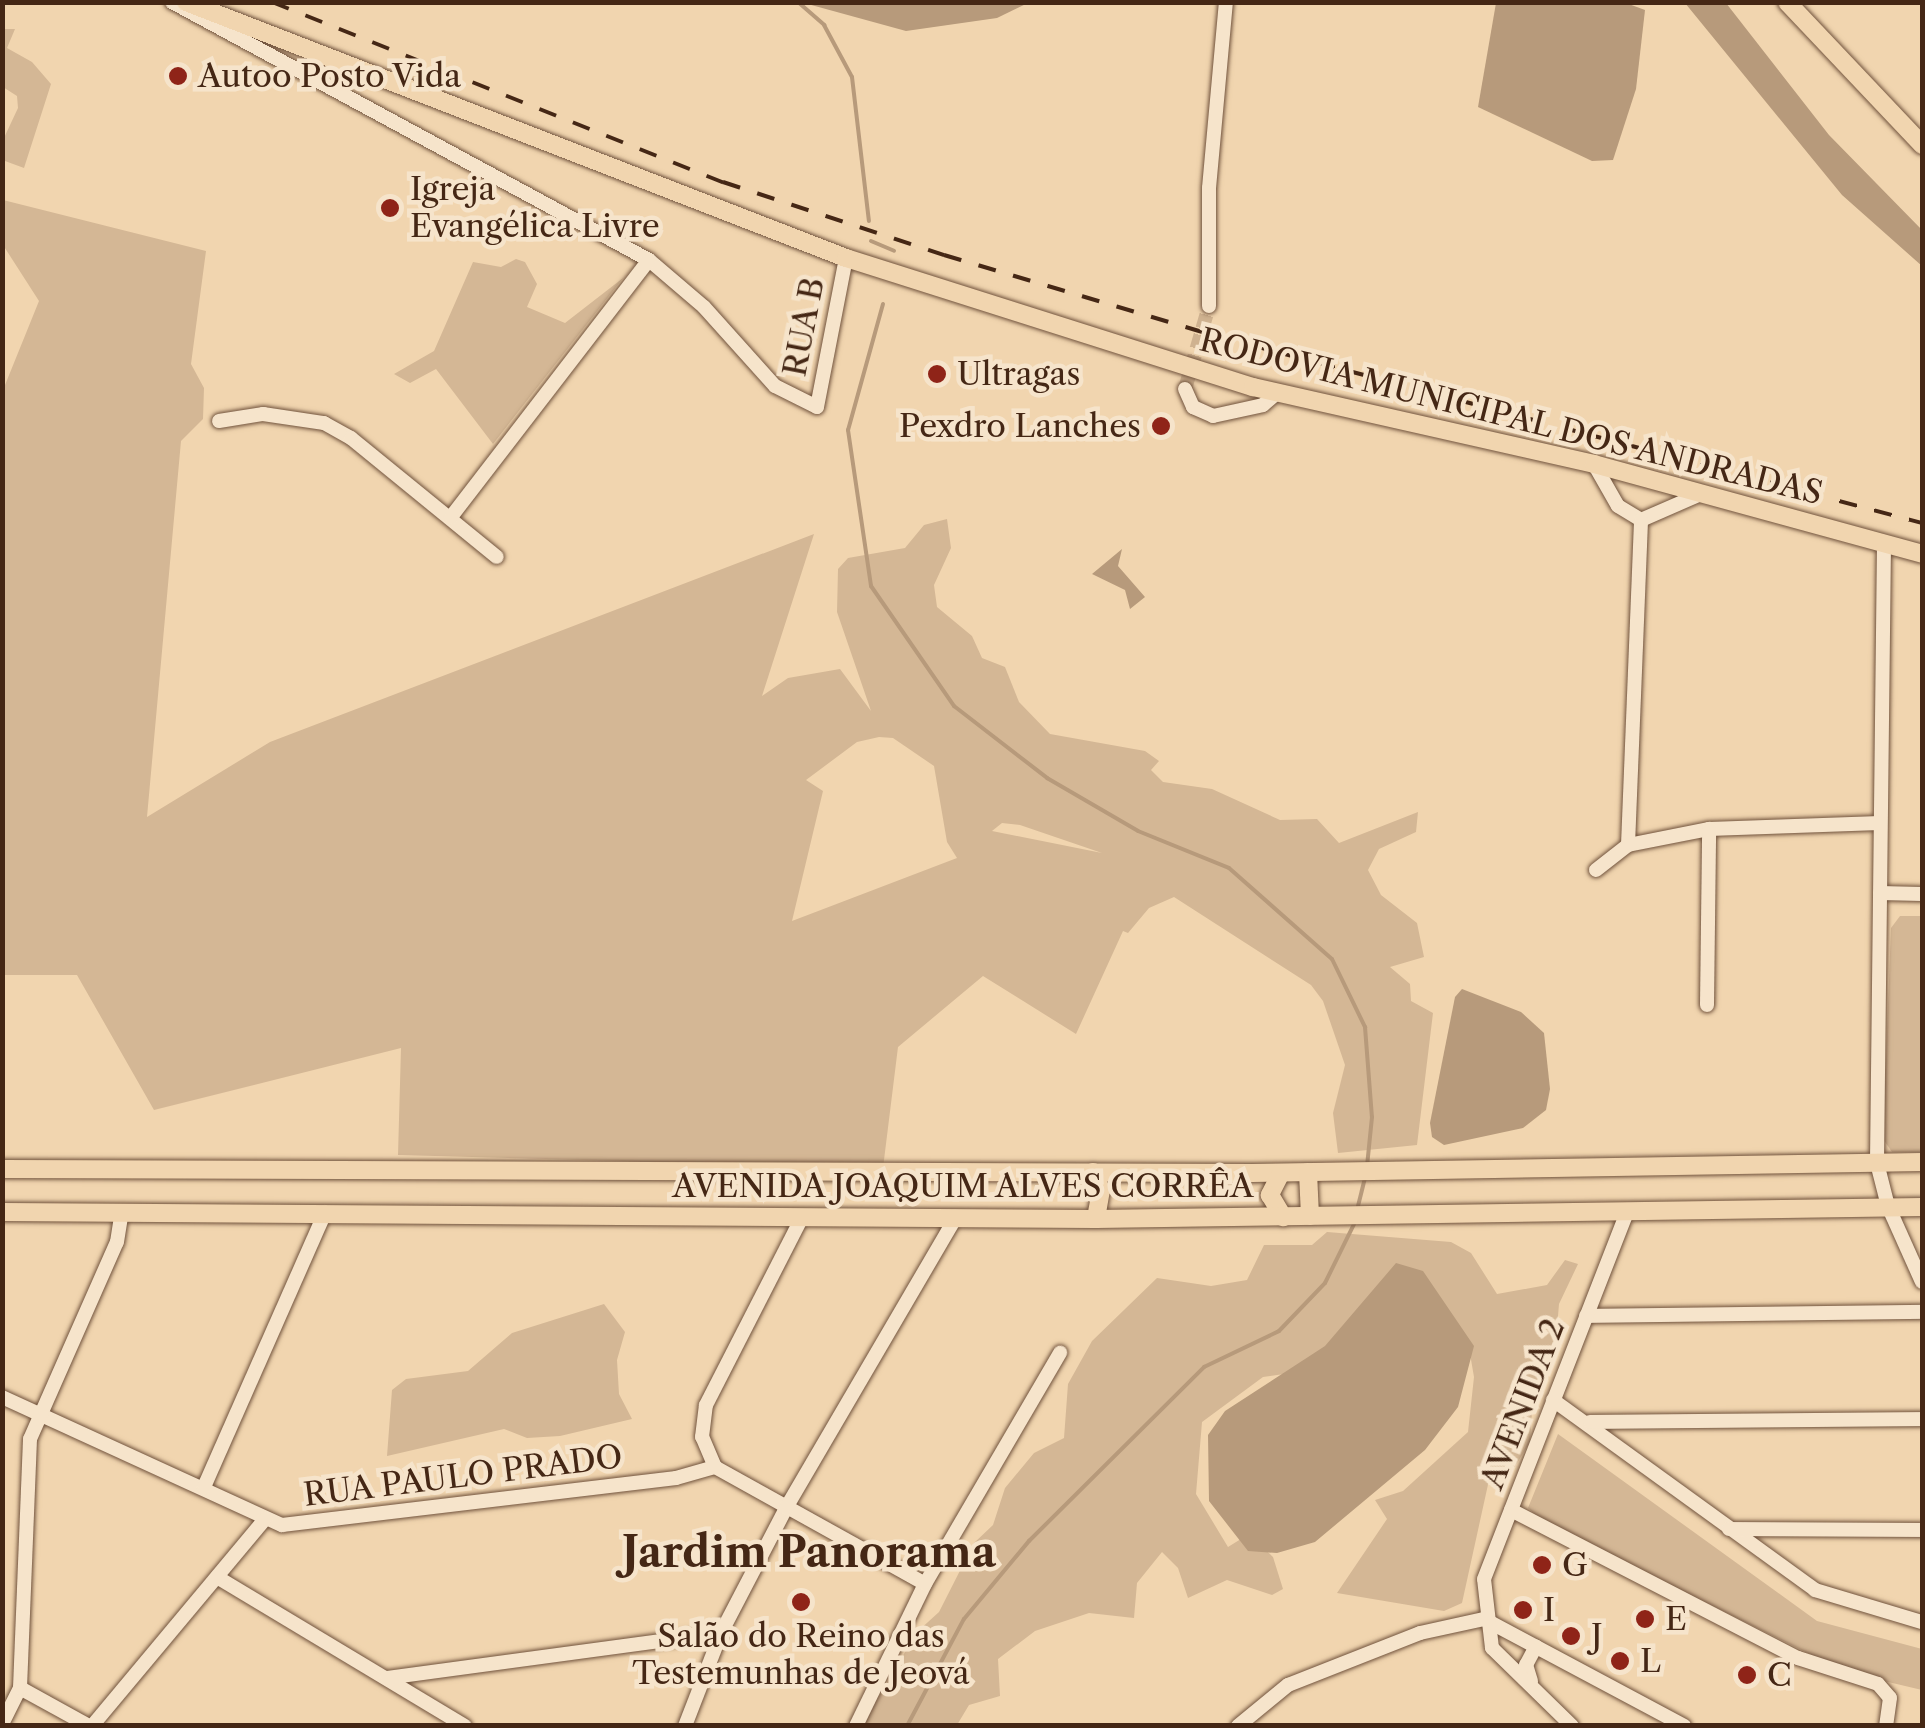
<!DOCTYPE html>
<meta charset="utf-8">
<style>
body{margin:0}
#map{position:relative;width:1925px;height:1728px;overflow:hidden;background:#f1d5af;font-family:"Libre Caslon Text",serif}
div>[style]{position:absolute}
.green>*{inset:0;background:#d4b795}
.water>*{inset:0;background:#b79a7b}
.stream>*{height:4px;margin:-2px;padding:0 2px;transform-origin:2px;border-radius:2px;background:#b79a7b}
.minor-tunnel>*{height:14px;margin-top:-7px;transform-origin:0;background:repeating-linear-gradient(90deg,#cfb290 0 14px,transparent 0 21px)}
.roads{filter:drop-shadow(0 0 2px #70523c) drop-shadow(0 0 2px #70523c)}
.minor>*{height:14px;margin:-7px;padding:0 7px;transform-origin:7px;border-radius:7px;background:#f6e4cb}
.major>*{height:18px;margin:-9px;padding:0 9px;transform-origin:9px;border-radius:9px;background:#f1d5af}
.rail>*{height:4px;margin-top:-2px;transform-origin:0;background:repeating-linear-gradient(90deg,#452715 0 18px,transparent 0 36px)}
.dots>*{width:28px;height:28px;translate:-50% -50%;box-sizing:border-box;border:5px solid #f6e4cb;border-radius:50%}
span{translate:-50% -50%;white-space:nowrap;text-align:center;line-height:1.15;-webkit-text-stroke:9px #f6e4cb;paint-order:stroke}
.poi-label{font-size:32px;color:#452715}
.left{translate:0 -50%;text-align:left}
.right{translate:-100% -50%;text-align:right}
.street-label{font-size:32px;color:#452715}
.district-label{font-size:42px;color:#452715;font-weight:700}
.frame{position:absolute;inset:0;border:5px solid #452715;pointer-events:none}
</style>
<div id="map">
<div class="green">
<i style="clip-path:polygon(2px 29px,15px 29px,7px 48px,32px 62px,51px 84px,24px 168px,5px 161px,3px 140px,18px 108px,17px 96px,3px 87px)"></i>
<i style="clip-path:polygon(evenodd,3px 200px,206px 251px,191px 364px,204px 388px,203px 419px,181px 441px,147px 817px,270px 742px,814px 534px,762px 696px,788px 678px,840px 669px,871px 711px,837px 612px,838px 569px,848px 558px,905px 548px,924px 525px,947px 519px,951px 548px,934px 585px,937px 607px,972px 636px,982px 658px,1005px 667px,1019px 702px,1050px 734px,1145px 751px,1159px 761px,1151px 770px,1163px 782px,1212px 789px,1280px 820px,1317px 819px,1339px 843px,1418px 812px,1416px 832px,1379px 849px,1368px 870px,1381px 895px,1417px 923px,1424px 957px,1390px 967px,1410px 984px,1411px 1001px,1433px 1013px,1417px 1145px,1338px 1153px,1333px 1113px,1345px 1065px,1323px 1001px,1311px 985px,1174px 897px,1149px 908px,1128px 933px,1123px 931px,1076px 1034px,983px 976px,898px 1047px,883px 1168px,398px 1155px,401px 1048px,154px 1110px,77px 975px,3px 975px,3px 390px,39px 301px,3px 245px,3px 200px,879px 737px,893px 738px,934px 766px,947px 842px,957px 858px,792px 921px,823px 791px,806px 780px,857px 742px,879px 737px,3px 200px,1002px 823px,1020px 825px,1102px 853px,992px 831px,1002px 823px)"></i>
<i style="clip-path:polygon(516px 259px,525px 262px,537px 284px,527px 307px,565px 323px,623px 278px,493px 444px,436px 369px,410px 383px,394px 374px,434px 351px,473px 262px,501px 267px)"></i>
<i style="clip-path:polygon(1900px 916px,1922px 916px,1922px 1152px,1892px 1152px,1883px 1139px,1891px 928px)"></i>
<i style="clip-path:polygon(1327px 1232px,1451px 1242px,1471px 1253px,1497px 1294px,1547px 1285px,1565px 1260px,1578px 1264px,1559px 1304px,1555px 1352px,1532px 1412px,1530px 1442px,1511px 1473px,1489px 1480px,1462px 1603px,1444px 1611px,1337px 1593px,1387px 1519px,1375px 1500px,1403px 1491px,1468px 1432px,1474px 1377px,1469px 1348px,1263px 1377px,1202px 1422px,1196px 1494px,1228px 1547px,1249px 1534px,1273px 1557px,1283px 1589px,1272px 1595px,1227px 1580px,1188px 1598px,1178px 1568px,1162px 1552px,1137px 1583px,1134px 1618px,1089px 1613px,1035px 1631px,998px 1659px,1000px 1696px,969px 1705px,957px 1725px,861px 1726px,917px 1632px,939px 1612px,974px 1543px,993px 1525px,1005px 1488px,1034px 1453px,1064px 1438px,1068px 1384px,1092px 1341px,1157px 1278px,1211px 1286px,1247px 1280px,1264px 1245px,1312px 1245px)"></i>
<i style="clip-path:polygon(604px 1304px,625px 1332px,617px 1360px,619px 1394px,632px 1419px,560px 1436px,527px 1438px,504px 1429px,387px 1456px,392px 1390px,406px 1379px,468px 1371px,512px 1333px)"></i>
<i style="clip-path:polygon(1558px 1434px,1817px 1621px,1922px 1649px,1922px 1690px,1846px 1672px,1542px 1521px,1528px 1508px)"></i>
</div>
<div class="water">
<i style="clip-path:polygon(804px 3px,1028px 3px,997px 18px,906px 31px)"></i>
<i style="clip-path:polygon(1496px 3px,1626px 3px,1645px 10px,1636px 89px,1613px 160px,1592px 161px,1478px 107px)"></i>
<i style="clip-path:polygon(1685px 3px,1726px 3px,1829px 135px,1922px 230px,1922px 266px,1842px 195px)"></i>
<i style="clip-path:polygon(1122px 549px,1118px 566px,1145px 597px,1130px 609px,1125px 590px,1092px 574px)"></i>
<i style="clip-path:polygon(1462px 989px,1521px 1012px,1544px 1033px,1550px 1089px,1546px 1110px,1523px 1128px,1444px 1145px,1432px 1137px,1430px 1123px,1455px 997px)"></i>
<i style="clip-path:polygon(1396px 1263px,1423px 1271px,1474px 1346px,1458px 1407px,1425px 1450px,1315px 1542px,1277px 1553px,1248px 1551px,1209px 1501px,1208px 1435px,1225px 1411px,1325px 1346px)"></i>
</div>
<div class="stream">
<i style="left:798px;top:2px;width:35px;rotate:41deg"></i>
<i style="left:824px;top:25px;width:59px;rotate:61.7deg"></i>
<i style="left:852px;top:77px;width:145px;rotate:83.3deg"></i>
<i style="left:871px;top:241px;width:25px;rotate:23deg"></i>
<i style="left:883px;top:304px;width:131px;rotate:105.5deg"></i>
<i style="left:848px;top:430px;width:158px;rotate:81.6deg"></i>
<i style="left:871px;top:586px;width:146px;rotate:55.3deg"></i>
<i style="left:954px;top:706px;width:118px;rotate:37.7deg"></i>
<i style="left:1047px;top:778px;width:105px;rotate:30.2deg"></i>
<i style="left:1138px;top:831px;width:98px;rotate:22.1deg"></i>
<i style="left:1229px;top:868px;width:137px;rotate:41.5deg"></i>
<i style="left:1332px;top:959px;width:76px;rotate:64.1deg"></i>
<i style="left:1365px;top:1027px;width:90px;rotate:85.6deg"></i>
<i style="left:1372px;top:1117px;width:49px;rotate:95.8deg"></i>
<i style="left:1357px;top:1210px;width:36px;rotate:-76deg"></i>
<i style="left:907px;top:1726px;width:121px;rotate:-62deg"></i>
<i style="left:964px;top:1619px;width:102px;rotate:-50.2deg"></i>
<i style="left:1029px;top:1541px;width:247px;rotate:-44.8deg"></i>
<i style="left:1204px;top:1367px;width:83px;rotate:-25.6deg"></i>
<i style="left:1279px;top:1331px;width:66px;rotate:-46.2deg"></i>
<i style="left:1325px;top:1283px;width:66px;rotate:-63.8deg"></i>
</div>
<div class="minor-tunnel">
<i style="left:1185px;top:389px;width:86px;rotate:-73.9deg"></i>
</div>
<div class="roads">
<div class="minor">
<i style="left:172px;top:2px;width:542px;rotate:28.41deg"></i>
<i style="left:649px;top:260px;width:72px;rotate:40.5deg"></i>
<i style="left:704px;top:307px;width:106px;rotate:48.1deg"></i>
<i style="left:775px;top:386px;width:47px;rotate:26.6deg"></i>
<i style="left:817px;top:407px;width:152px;rotate:-79deg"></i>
<i style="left:1209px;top:306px;width:118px;rotate:-90deg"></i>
<i style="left:1209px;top:188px;width:187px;rotate:-84.8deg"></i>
<i style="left:1185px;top:389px;width:20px;rotate:66deg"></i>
<i style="left:1193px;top:407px;width:22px;rotate:24deg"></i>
<i style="left:1213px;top:416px;width:51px;rotate:-12.4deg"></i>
<i style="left:1263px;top:405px;width:18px;rotate:-41deg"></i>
<i style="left:219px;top:421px;width:45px;rotate:-9deg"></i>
<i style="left:263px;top:414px;width:62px;rotate:8.4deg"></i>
<i style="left:324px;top:423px;width:31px;rotate:29deg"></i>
<i style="left:351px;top:438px;width:188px;rotate:39.2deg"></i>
<i style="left:1594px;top:464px;width:48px;rotate:60.3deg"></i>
<i style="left:1618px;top:506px;width:27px;rotate:31deg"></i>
<i style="left:1641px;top:520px;width:68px;rotate:-23.5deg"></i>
<i style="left:451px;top:517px;width:324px;rotate:-52.4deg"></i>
<i style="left:1884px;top:544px;width:619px;rotate:90.65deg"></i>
<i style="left:1877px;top:1163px;width:44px;rotate:75.7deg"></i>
<i style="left:1888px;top:1206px;width:83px;rotate:65.9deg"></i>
<i style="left:1628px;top:845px;width:325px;rotate:-87.7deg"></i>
<i style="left:1596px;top:870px;width:41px;rotate:-38deg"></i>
<i style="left:1628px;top:845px;width:83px;rotate:-11.2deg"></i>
<i style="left:1709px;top:829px;width:171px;rotate:-2deg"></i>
<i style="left:1880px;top:893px;width:42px;rotate:1.4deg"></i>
<i style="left:1707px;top:1005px;width:176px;rotate:-89.3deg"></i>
<i style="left:1586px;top:1316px;width:336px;rotate:-0.7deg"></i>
<i style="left:2px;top:1397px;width:308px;rotate:24.6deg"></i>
<i style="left:282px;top:1525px;width:397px;rotate:-6.8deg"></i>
<i style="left:676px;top:1478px;width:41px;rotate:-15.8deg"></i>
<i style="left:715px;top:1467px;width:240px;rotate:29.1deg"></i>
<i style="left:1553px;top:1400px;width:324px;rotate:35.9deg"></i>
<i style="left:1815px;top:1590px;width:112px;rotate:16.7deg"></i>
<i style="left:1590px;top:1422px;width:332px;rotate:-0.5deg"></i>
<i style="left:715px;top:1467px;width:33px;rotate:-113deg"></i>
<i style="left:702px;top:1437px;width:32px;rotate:-83deg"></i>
<i style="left:706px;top:1405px;width:211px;rotate:-62.9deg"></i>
<i style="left:204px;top:1487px;width:300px;rotate:-66.2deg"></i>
<i style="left:1511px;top:1510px;width:323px;rotate:27.3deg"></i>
<i style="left:1798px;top:1658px;width:84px;rotate:18deg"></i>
<i style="left:1878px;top:1684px;width:18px;rotate:49deg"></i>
<i style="left:1890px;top:1698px;width:28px;rotate:98deg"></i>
<i style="left:1729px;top:1529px;width:193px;rotate:0.3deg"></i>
<i style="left:217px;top:1577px;width:289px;rotate:31deg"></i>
<i style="left:1484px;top:1619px;width:227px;rotate:28.1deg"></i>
<i style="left:387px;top:1678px;width:337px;rotate:-7.7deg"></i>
<i style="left:1531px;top:1681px;width:17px;rotate:-107deg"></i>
<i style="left:1526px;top:1665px;width:21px;rotate:-62deg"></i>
<i style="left:20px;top:1688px;width:79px;rotate:28.8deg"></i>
<i style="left:2px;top:1724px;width:40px;rotate:-63.4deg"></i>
<i style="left:20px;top:1688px;width:249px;rotate:-87.7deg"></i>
<i style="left:30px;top:1439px;width:215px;rotate:-66.2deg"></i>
<i style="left:117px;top:1242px;width:31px;rotate:-81deg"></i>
<i style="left:92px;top:1726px;width:270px;rotate:-50.1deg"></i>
<i style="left:685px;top:1726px;width:100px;rotate:-68.8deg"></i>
<i style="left:721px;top:1633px;width:141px;rotate:-62.5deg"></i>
<i style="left:786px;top:1508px;width:337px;rotate:-59.7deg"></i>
<i style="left:856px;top:1726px;width:158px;rotate:-64.1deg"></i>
<i style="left:925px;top:1584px;width:268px;rotate:-59.7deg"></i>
<i style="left:1238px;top:1726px;width:65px;rotate:-39.4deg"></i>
<i style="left:1288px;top:1685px;width:142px;rotate:-21.5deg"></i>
<i style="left:1420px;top:1633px;width:66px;rotate:-12.3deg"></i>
<i style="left:1572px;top:1726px;width:112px;rotate:-135.7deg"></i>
<i style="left:1492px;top:1648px;width:69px;rotate:-96.6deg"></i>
<i style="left:1484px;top:1579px;width:394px;rotate:-68.7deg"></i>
</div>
<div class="major">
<i style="left:186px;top:2px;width:708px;rotate:21.2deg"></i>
<i style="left:846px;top:258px;width:427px;rotate:17.6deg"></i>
<i style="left:1253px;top:387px;width:350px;rotate:12.7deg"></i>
<i style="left:1594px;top:464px;width:340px;rotate:15.3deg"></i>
<i style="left:1787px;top:2px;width:197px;rotate:46.6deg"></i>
<i style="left:2px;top:1169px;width:1250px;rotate:0.18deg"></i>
<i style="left:1252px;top:1173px;width:670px;rotate:-0.94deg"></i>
<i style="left:1093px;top:1172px;width:20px;rotate:66deg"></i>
<i style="left:1101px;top:1190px;width:29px;rotate:100deg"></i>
<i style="left:1308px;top:1172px;width:44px;rotate:87.4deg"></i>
<i style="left:1281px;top:1173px;width:25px;rotate:117deg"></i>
<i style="left:1270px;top:1195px;width:26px;rotate:59deg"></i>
<i style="left:2px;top:1212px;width:1094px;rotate:0.37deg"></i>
<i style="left:1096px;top:1219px;width:826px;rotate:-0.83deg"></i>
</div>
</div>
<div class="rail">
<i style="left:272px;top:2px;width:486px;rotate:21.8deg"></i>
<i style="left:723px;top:182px;width:233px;rotate:18.3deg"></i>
<i style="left:944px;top:255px;width:281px;rotate:16.6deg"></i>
<i style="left:1213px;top:335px;width:734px;rotate:14.85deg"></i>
</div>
<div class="dots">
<i style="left:178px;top:76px;background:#8f2418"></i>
<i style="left:390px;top:208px;background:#8f2418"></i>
<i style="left:937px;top:374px;background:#8f2418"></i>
<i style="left:1161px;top:426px;background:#8f2418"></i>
<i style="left:1542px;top:1565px;background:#8f2418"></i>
<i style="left:801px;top:1602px;background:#8f2418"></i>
<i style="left:1523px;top:1610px;background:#8f2418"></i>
<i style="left:1645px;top:1619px;background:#8f2418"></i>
<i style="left:1571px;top:1636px;background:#8f2418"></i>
<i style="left:1620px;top:1661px;background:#8f2418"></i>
<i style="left:1747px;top:1675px;background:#8f2418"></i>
</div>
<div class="poi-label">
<span class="left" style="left:198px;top:76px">Autoo Posto Vida</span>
<span class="left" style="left:410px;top:208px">Igreja<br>Evangélica Livre</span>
<span class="left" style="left:957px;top:374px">Ultragas</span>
<span class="right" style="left:1141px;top:426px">Pexdro Lanches</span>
<span class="left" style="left:1562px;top:1565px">G</span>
<span class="left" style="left:1543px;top:1610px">I</span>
<span class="left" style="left:1665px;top:1619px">E</span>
<span class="left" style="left:1591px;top:1636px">J</span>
<span style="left:801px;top:1655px">Salão do Reino das<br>Testemunhas de Jeová</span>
<span class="left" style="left:1640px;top:1661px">L</span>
<span class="left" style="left:1767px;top:1675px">C</span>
</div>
<div class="street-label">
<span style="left:804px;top:327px;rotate:-79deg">RUA B</span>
<span style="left:1511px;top:417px;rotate:14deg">RODOVIA MUNICIPAL DOS ANDRADAS</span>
<span style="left:963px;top:1186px">AVENIDA JOAQUIM ALVES CORRÊA</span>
<span style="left:1523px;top:1404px;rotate:-69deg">AVENIDA 2</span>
<span style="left:463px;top:1476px;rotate:-7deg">RUA PAULO PRADO</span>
</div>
<div class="district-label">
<span style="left:809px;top:1552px">Jardim Panorama</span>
</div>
<div class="frame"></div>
</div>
